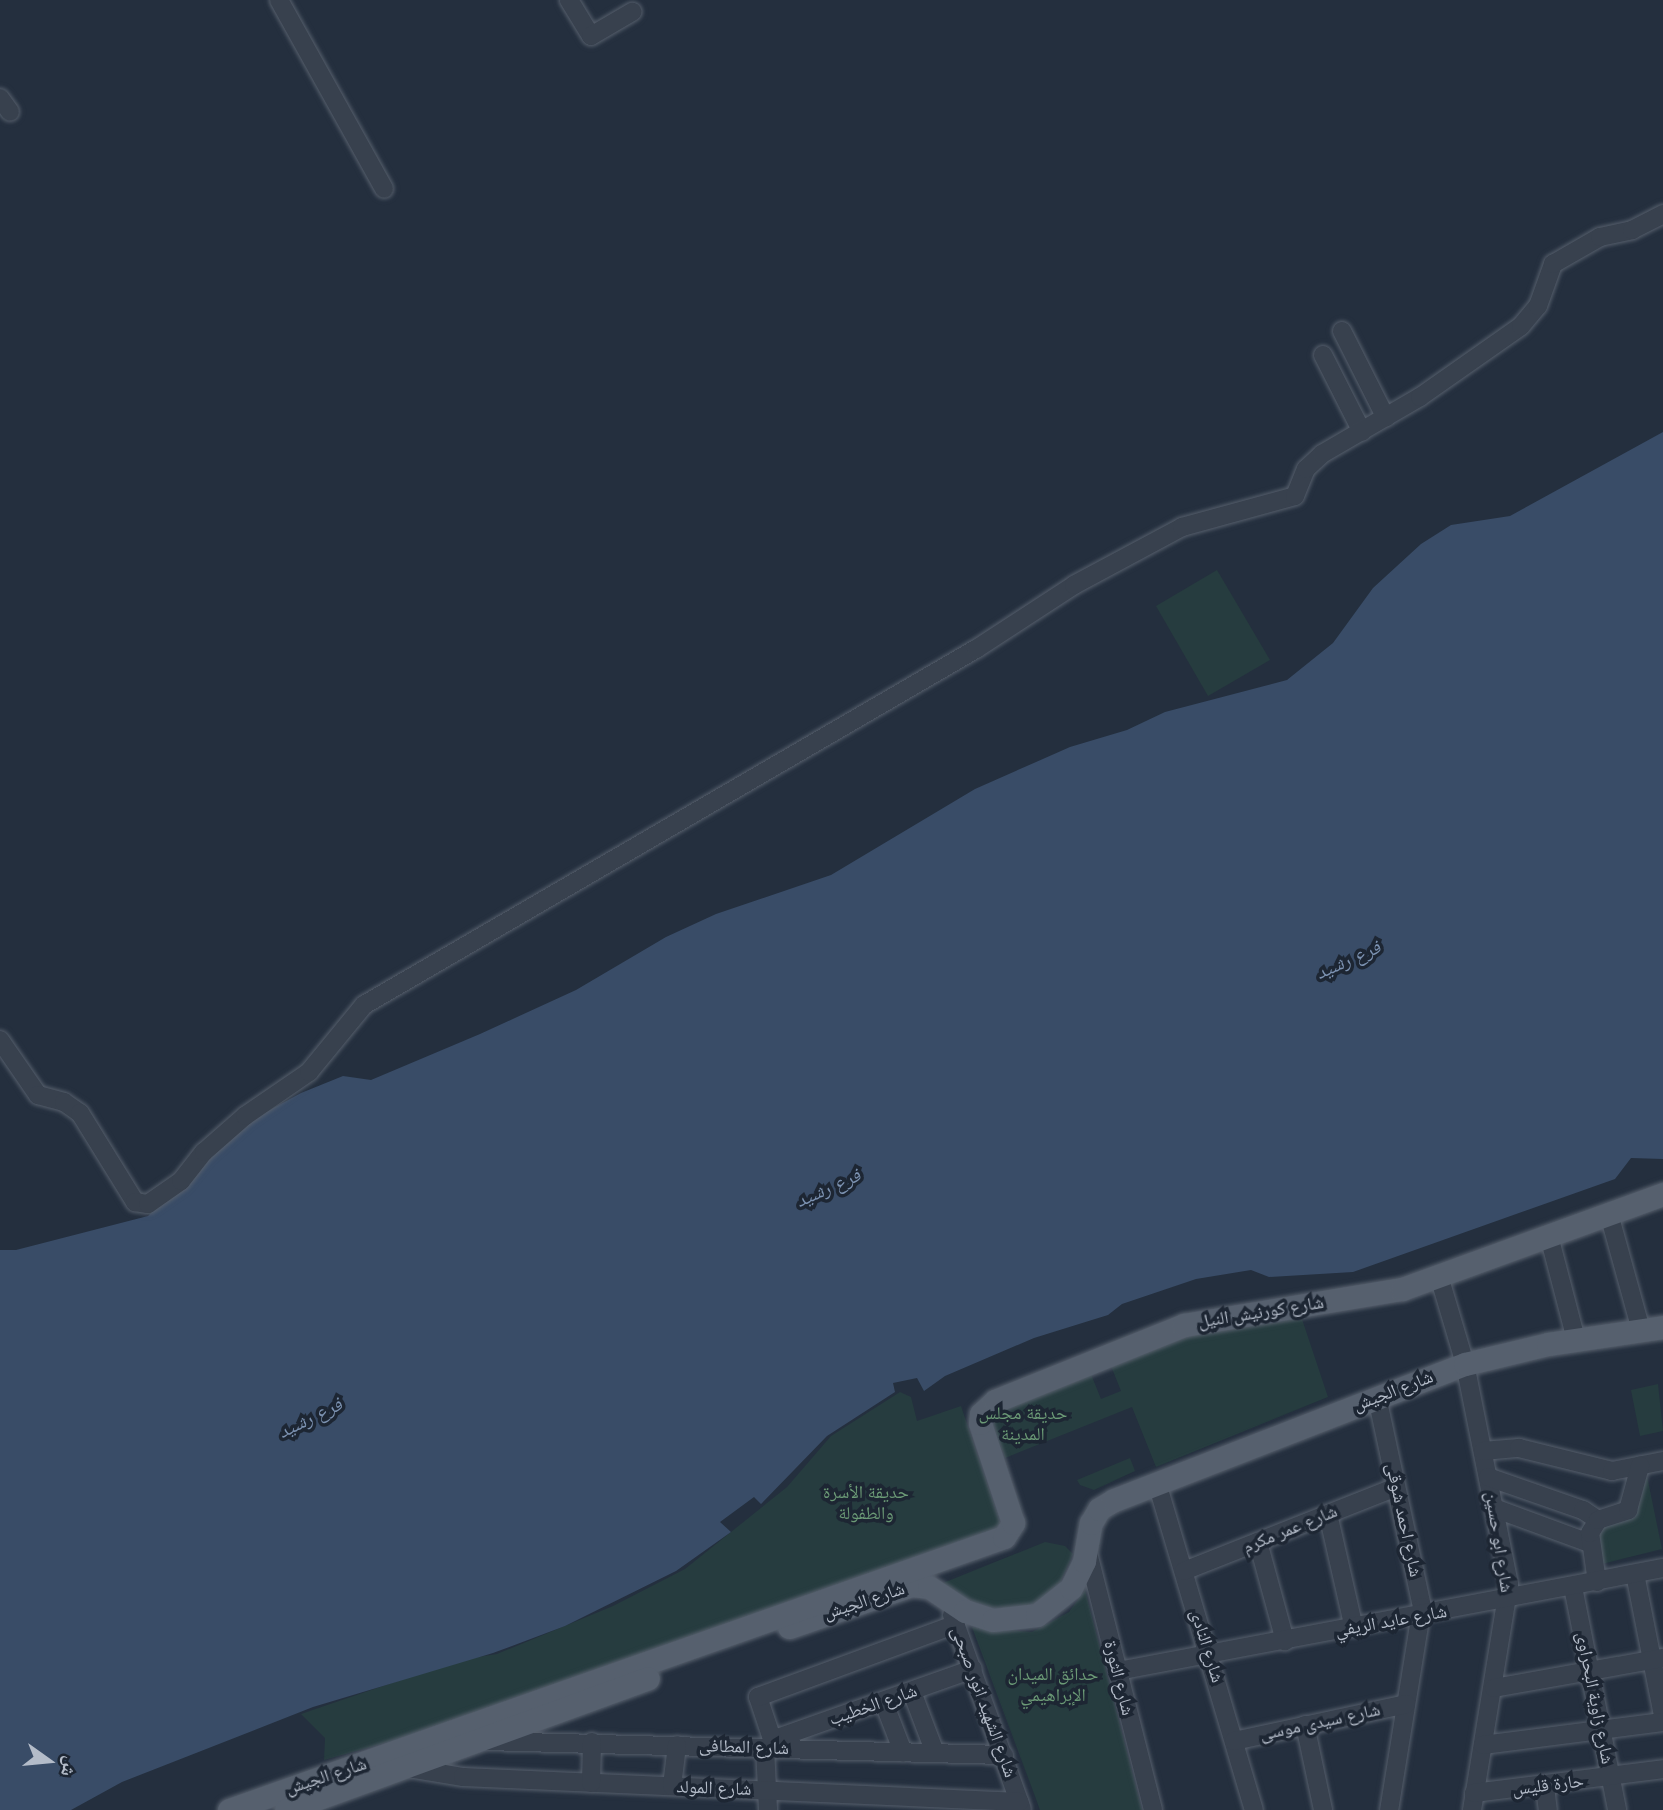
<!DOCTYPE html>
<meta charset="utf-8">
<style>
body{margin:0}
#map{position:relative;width:1663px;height:1810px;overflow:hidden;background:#242f3e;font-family:Poppins,"Noto Naskh Arabic",sans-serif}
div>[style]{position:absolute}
.green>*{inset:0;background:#263c3f}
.water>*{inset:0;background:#394c67}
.roads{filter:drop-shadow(0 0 2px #565f6c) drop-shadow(0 0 2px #565f6c)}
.minor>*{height:18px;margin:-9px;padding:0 9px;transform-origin:9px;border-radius:9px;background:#38414e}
.major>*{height:23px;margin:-11.5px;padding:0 11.5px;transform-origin:11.5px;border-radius:11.5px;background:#56606e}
span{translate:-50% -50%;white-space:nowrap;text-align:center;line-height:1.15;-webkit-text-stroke:7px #1d2633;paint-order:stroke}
.street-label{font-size:18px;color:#b4bcc9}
.park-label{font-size:18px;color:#6b9a76}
.water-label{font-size:19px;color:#7c92b1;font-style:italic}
.north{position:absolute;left:14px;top:1726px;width:70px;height:70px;-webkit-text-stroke:5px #1d2633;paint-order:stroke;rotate:105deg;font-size:19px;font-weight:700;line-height:28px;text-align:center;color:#b4bcc9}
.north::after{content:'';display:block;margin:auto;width:24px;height:32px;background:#b4bcc9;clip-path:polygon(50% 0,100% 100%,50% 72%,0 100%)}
</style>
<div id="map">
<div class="green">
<i style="clip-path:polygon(1217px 570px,1270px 660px,1208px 696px,1156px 606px)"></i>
<i style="clip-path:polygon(1301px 1316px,1328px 1397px,1156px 1467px,1132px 1407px,1005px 1458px,993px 1425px,997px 1408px,1091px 1374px,1101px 1399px,1121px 1391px,1111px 1366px,1114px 1363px,1177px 1339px,1233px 1324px)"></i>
<i style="clip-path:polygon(1658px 1384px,1663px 1431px,1640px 1436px,1631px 1390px)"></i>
<i style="clip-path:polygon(900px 1392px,911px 1397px,917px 1421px,961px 1406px,1003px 1530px,500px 1711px,324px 1760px,325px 1738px,301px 1714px,459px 1660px,497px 1654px,613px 1606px,685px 1569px,787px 1487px,831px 1436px)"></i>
<i style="clip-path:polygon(1130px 1458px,1135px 1471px,1094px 1490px,1080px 1485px,1077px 1480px)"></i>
<i style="clip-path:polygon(1647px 1476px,1662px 1549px,1602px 1564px,1594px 1541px,1605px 1524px,1635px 1518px)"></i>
<i style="clip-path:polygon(1045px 1542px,1065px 1546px,1073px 1554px,1059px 1585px,1041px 1603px,997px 1610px,960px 1597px,943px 1583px)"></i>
<i style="clip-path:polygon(1085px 1590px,1142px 1810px,1040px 1810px,972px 1627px,1032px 1632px,1069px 1612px)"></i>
</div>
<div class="water">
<i style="clip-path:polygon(1663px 432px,1663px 1159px,1631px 1158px,1615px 1179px,1353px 1272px,1269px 1277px,1251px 1270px,1196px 1279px,1122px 1304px,1108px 1315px,1034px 1338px,945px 1376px,924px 1391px,917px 1378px,893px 1383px,895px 1392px,827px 1436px,761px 1504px,754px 1497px,720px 1522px,731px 1532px,676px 1571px,565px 1626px,493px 1653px,313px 1707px,122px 1782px,71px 1810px,0 1810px,0 1250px,16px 1250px,148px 1216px,233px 1130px,301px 1093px,343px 1076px,371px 1080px,480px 1034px,576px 990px,666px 937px,716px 914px,831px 875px,975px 789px,1070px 747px,1127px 730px,1165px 712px,1287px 680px,1333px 643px,1373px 588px,1421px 544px,1451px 525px,1510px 516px)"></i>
</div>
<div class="roads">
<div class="minor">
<i style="left:279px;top:0;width:216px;rotate:60.9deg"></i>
<i style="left:569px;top:0;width:42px;rotate:58.6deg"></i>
<i style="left:591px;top:36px;width:48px;rotate:-30.3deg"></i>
<i style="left:0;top:98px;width:17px;rotate:54deg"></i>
<i style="left:1342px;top:331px;width:97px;rotate:63.2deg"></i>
<i style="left:1323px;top:355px;width:86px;rotate:63.1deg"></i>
<i style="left:0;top:1040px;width:67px;rotate:55.4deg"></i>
<i style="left:38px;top:1095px;width:27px;rotate:15deg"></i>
<i style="left:64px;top:1102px;width:19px;rotate:35deg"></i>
<i style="left:80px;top:1113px;width:105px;rotate:58.3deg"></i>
<i style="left:135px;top:1202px;width:13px;rotate:9deg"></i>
<i style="left:148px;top:1204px;width:40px;rotate:-34.9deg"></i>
<i style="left:181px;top:1181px;width:37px;rotate:-52deg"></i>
<i style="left:204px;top:1152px;width:55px;rotate:-41.3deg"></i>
<i style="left:245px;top:1116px;width:78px;rotate:-34.5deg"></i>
<i style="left:309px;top:1072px;width:87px;rotate:-50.6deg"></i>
<i style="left:364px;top:1005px;width:708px;rotate:-30.19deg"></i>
<i style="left:976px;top:649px;width:117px;rotate:-33.1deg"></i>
<i style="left:1074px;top:585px;width:123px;rotate:-28.2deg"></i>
<i style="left:1182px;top:527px;width:117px;rotate:-15.3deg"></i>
<i style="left:1295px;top:496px;width:29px;rotate:-68deg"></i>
<i style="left:1306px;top:469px;width:22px;rotate:-43deg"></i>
<i style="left:1322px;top:454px;width:113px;rotate:-30.2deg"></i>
<i style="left:1420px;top:397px;width:123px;rotate:-35.1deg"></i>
<i style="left:1521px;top:326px;width:26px;rotate:-50deg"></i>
<i style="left:1538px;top:306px;width:45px;rotate:-70.3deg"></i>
<i style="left:1553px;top:264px;width:54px;rotate:-29.9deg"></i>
<i style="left:1600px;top:237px;width:33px;rotate:-12deg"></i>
<i style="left:1632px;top:230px;width:35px;rotate:-27deg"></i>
<i style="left:1609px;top:1214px;width:120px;rotate:74.6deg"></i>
<i style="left:1549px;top:1236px;width:107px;rotate:75.4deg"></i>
<i style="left:1439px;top:1276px;width:92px;rotate:73.5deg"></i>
<i style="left:1465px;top:1364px;width:224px;rotate:78.7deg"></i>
<i style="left:1509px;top:1584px;width:229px;rotate:99.3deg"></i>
<i style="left:1377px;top:1397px;width:215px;rotate:77.9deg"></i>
<i style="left:1422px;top:1607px;width:206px;rotate:99.2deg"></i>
<i style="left:1483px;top:1451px;width:36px;rotate:-5deg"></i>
<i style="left:1519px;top:1448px;width:96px;rotate:13.9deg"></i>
<i style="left:1612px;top:1471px;width:52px;rotate:-11.1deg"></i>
<i style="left:1488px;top:1477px;width:101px;rotate:19.2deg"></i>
<i style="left:1583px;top:1510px;width:18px;rotate:34deg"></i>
<i style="left:1157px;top:1483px;width:341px;rotate:73.5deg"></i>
<i style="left:1494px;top:1508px;width:101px;rotate:20.2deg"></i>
<i style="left:1328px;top:1514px;width:117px;rotate:77.2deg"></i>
<i style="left:1258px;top:1542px;width:103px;rotate:74.7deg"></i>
<i style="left:1087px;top:1549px;width:269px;rotate:75.8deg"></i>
<i style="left:1184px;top:1571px;width:228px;rotate:-21.6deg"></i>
<i style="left:1635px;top:1574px;width:144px;rotate:78.8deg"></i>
<i style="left:1597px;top:1582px;width:49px;rotate:-98.1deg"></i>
<i style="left:1590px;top:1533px;width:15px;rotate:-58deg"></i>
<i style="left:1598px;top:1520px;width:32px;rotate:-18deg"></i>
<i style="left:1628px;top:1510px;width:46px;rotate:-74.7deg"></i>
<i style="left:1573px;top:1587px;width:227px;rotate:78.8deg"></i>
<i style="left:952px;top:1615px;width:206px;rotate:70.2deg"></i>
<i style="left:1118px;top:1671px;width:555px;rotate:-10.7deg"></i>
<i style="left:1494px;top:1688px;width:172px;rotate:-10.1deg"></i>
<i style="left:912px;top:1692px;width:65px;rotate:69.3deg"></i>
<i style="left:884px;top:1703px;width:53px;rotate:68.8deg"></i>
<i style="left:1305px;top:1725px;width:87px;rotate:78deg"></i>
<i style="left:772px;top:1740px;width:213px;rotate:-19.5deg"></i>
<i style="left:486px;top:1741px;width:518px;rotate:1.55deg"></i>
<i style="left:1234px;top:1741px;width:176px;rotate:-12.1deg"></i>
<i style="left:1483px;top:1745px;width:181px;rotate:-7.3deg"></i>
<i style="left:765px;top:1748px;width:62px;rotate:87.2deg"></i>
<i style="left:775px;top:1748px;width:54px;rotate:-108.4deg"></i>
<i style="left:758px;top:1697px;width:211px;rotate:-20.2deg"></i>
<i style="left:409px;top:1768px;width:55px;rotate:9.5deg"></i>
<i style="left:463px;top:1777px;width:557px;rotate:2.57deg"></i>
<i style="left:591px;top:1783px;width:41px;rotate:-88.6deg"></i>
<i style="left:672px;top:1786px;width:41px;rotate:-83deg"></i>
<i style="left:1545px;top:1787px;width:23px;rotate:83deg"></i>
<i style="left:1474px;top:1793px;width:191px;rotate:-7.2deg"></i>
</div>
<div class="major">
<i style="left:789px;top:1627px;width:130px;rotate:-18.9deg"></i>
<i style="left:912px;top:1585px;width:17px;rotate:7deg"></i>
<i style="left:929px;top:1587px;width:43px;rotate:33.7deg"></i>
<i style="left:965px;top:1611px;width:29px;rotate:18deg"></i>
<i style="left:993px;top:1620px;width:44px;rotate:-6.5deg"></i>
<i style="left:1037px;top:1615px;width:43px;rotate:-38.5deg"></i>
<i style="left:1071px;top:1588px;width:30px;rotate:-64deg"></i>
<i style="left:1084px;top:1561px;width:39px;rotate:-80deg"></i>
<i style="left:1091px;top:1523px;width:16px;rotate:-60deg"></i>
<i style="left:1099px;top:1509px;width:17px;rotate:-31deg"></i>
<i style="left:1114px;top:1500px;width:376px;rotate:-21.2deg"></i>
<i style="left:1465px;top:1364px;width:85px;rotate:-13.5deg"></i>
<i style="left:1548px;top:1344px;width:116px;rotate:-8.4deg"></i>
<i style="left:229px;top:1810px;width:822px;rotate:-19.41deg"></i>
<i style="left:1004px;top:1537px;width:17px;rotate:-57deg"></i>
<i style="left:1013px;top:1523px;width:105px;rotate:-108.3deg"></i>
<i style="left:980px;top:1423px;width:9px;rotate:-84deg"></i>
<i style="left:981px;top:1414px;width:19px;rotate:-43deg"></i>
<i style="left:995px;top:1401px;width:204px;rotate:-21.9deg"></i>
<i style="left:1184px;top:1325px;width:221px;rotate:-9.4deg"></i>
<i style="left:1402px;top:1289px;width:278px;rotate:-20deg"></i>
<i style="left:286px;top:1810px;width:385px;rotate:-20deg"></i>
</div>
</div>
<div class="street-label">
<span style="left:1261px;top:1312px;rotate:-9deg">شارع كورنيش النيل</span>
<span style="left:1393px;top:1391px;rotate:-21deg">شارع الجيش</span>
<span style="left:1404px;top:1520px;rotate:78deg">شارع احمد شوقى</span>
<span style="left:1290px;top:1529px;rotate:-22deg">شارع عمر مكرم</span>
<span style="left:1499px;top:1542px;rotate:81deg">شارع ابو حسين</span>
<span style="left:864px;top:1601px;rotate:-18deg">شارع الجيش</span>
<span style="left:1391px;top:1621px;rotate:-10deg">شارع عايد الريفي</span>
<span style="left:1207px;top:1646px;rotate:73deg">شارع النادى</span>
<span style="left:1119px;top:1678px;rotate:76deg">شارع الثورة</span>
<span style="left:1595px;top:1698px;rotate:79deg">شارع زاوية البحراوى</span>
<span style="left:984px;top:1702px;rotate:70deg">شارع الشهيد انور صبحى</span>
<span style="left:873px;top:1705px;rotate:-19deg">شارع الخطيب</span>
<span style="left:1320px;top:1722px;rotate:-12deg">شارع سيدى موسى</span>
<span style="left:744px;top:1747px;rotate:2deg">شارع المطافى</span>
<span style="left:326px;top:1776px;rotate:-18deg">شارع الجيش</span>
<span style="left:1548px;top:1785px;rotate:-7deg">حارة قليس</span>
<span style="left:714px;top:1788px;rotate:2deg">شارع المولد</span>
</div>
<div class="park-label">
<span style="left:1023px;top:1424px">حديقة مجلس<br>المدينة</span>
<span style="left:866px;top:1503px">حديقة الأسرة<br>والطفولة</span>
<span style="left:1053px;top:1685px">حدائق الميدان<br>الإبراهيمي</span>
</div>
<div class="water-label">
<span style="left:1348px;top:960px;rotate:-24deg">فرع رشيد</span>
<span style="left:828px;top:1188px;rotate:-24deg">فرع رشيد</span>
<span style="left:310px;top:1418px;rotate:-26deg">فرع رشيد</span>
</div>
<div class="north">ش</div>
</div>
